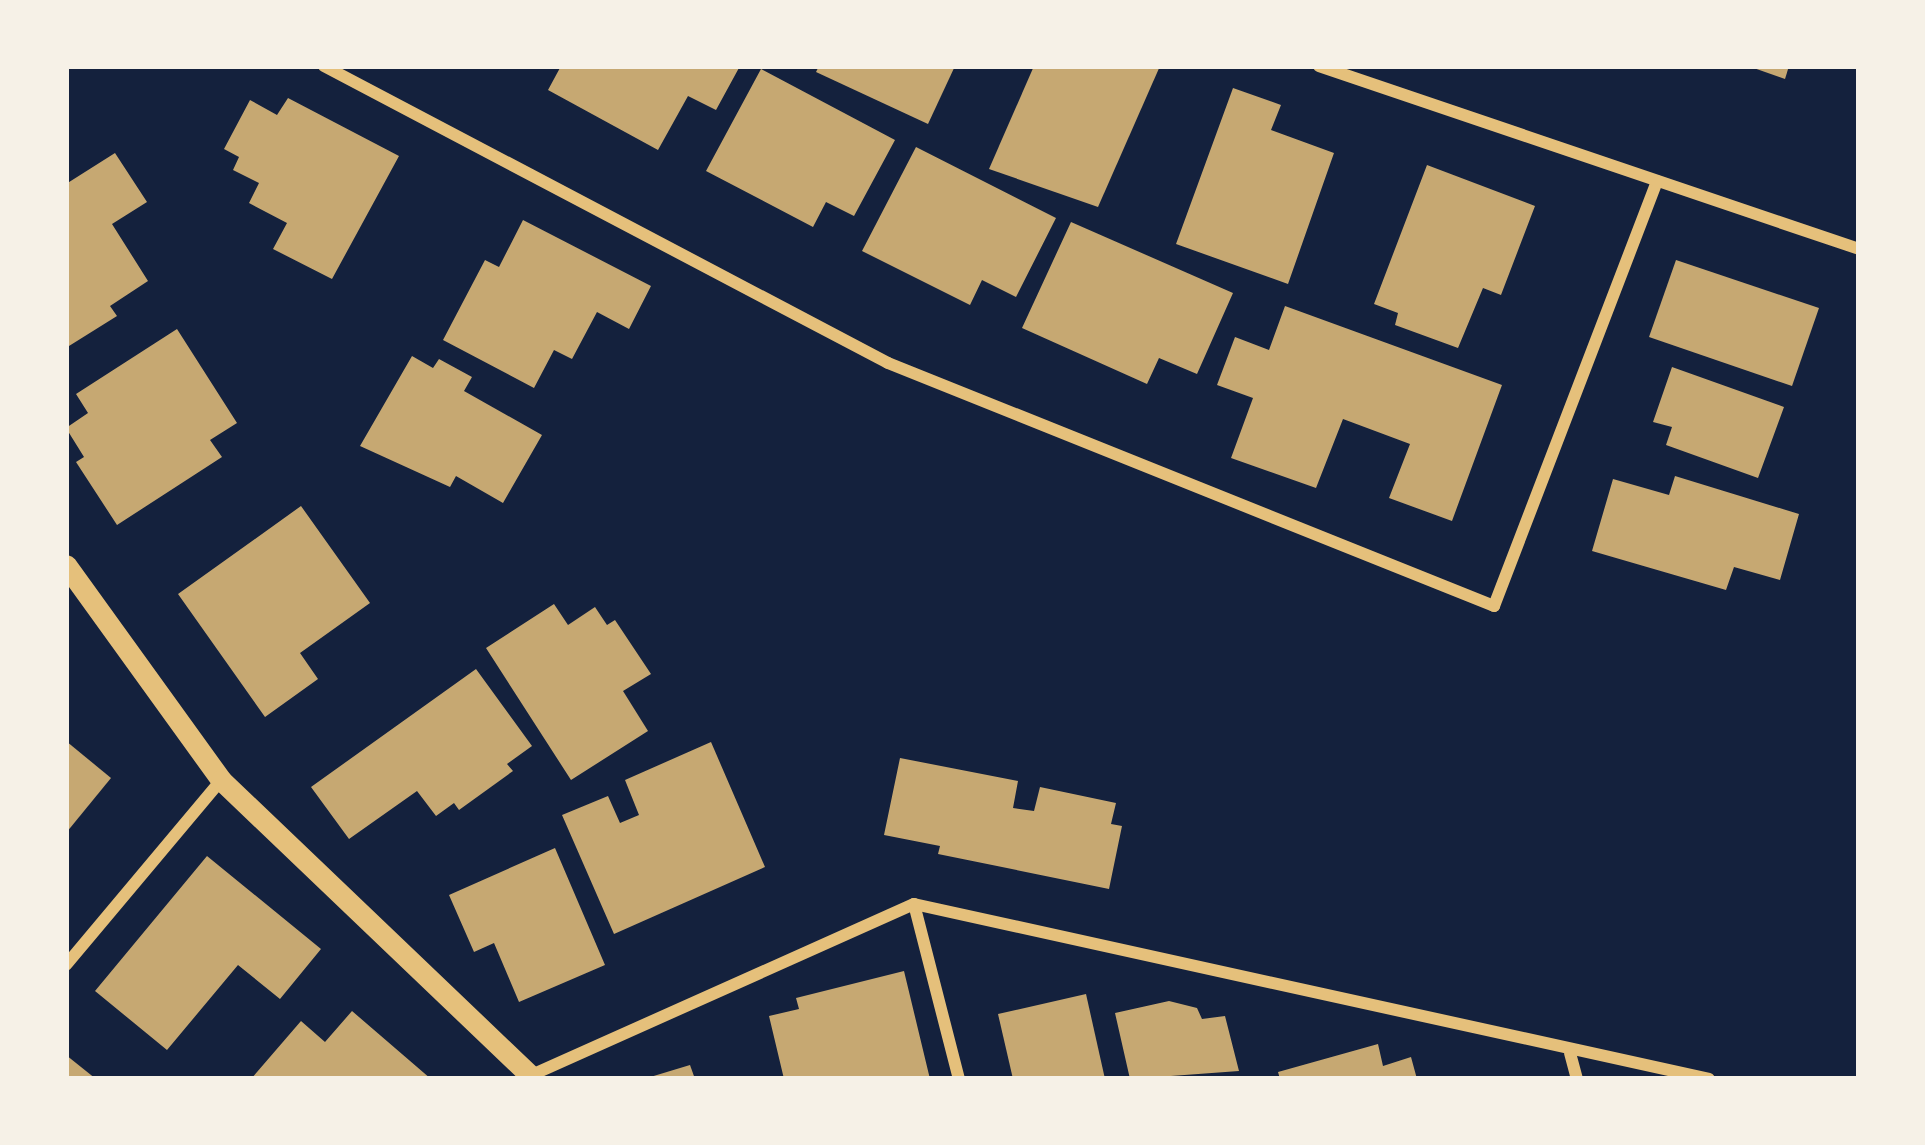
<!DOCTYPE html>
<style>
body{margin:0}
#map{position:relative;width:1925px;height:1145px;overflow:hidden;background:#14213d;font-family:Roboto,sans-serif}
div>[style]{position:absolute}
.building>*{inset:0;background:#c6a872}
.minor>*{height:12px;margin:-6px;padding:0 6px;transform-origin:6px;border-radius:6px;background:#e5c07b}
.tertiary>*{height:21px;margin:-10.5px;padding:0 10.5px;transform-origin:10.5px;border-radius:10.5px;background:#e5c07b}
span{translate:-50% -50%;white-space:nowrap;text-align:center;line-height:1.15;-webkit-text-stroke:9px #f6f1e7;paint-order:stroke}
.frame{position:absolute;inset:0;border:69px solid #f6f1e7;pointer-events:none}
</style>
<div id="map">
<div class="building">
<i style="clip-path:polygon(561px 66px,740px 66px,716px 110px,688px 96px,658px 150px,548px 90px)"></i>
<i style="clip-path:polygon(819px 66px,955px 66px,928px 124px,816px 72px)"></i>
<i style="clip-path:polygon(1034px 66px,1160px 66px,1098px 207px,989px 169px)"></i>
<i style="clip-path:polygon(1748px 66px,1789px 66px,1785px 79px)"></i>
<i style="clip-path:polygon(761px 69px,895px 140px,854px 216px,826px 202px,813px 227px,706px 171px)"></i>
<i style="clip-path:polygon(1233px 88px,1281px 105px,1271px 130px,1334px 153px,1288px 284px,1176px 244px)"></i>
<i style="clip-path:polygon(288px 98px,399px 156px,332px 279px,273px 249px,287px 223px,249px 203px,259px 183px,233px 170px,239px 157px,224px 149px,250px 100px,277px 115px)"></i>
<i style="clip-path:polygon(916px 147px,1056px 218px,1016px 297px,982px 280px,970px 305px,862px 251px)"></i>
<i style="clip-path:polygon(115px 153px,147px 202px,112px 224px,148px 281px,110px 306px,117px 316px,69px 346px,66px 184px)"></i>
<i style="clip-path:polygon(1427px 165px,1535px 206px,1501px 295px,1483px 288px,1458px 348px,1395px 325px,1398px 313px,1374px 304px)"></i>
<i style="clip-path:polygon(523px 220px,651px 286px,629px 329px,597px 312px,572px 359px,554px 350px,534px 388px,443px 340px,485px 260px,499px 267px)"></i>
<i style="clip-path:polygon(1071px 222px,1233px 293px,1197px 374px,1159px 358px,1147px 384px,1022px 328px)"></i>
<i style="clip-path:polygon(1676px 260px,1819px 308px,1792px 386px,1649px 337px)"></i>
<i style="clip-path:polygon(1285px 306px,1502px 385px,1452px 521px,1389px 498px,1410px 444px,1343px 419px,1316px 488px,1231px 458px,1253px 398px,1217px 385px,1235px 337px,1269px 350px)"></i>
<i style="clip-path:polygon(177px 329px,237px 423px,210px 440px,222px 457px,117px 525px,76px 462px,84px 457px,66px 428px,88px 413px,76px 394px)"></i>
<i style="clip-path:polygon(412px 356px,433px 368px,439px 359px,472px 377px,464px 391px,542px 435px,503px 503px,456px 476px,450px 487px,360px 446px)"></i>
<i style="clip-path:polygon(1672px 367px,1784px 407px,1758px 478px,1666px 445px,1672px 427px,1653px 422px)"></i>
<i style="clip-path:polygon(1675px 476px,1799px 514px,1780px 580px,1734px 567px,1726px 590px,1592px 551px,1613px 479px,1669px 495px)"></i>
<i style="clip-path:polygon(301px 506px,370px 603px,300px 653px,318px 679px,265px 717px,178px 594px)"></i>
<i style="clip-path:polygon(554px 604px,568px 625px,595px 607px,607px 625px,615px 620px,651px 674px,623px 691px,648px 731px,571px 780px,486px 648px)"></i>
<i style="clip-path:polygon(476px 669px,532px 746px,507px 764px,513px 771px,459px 810px,454px 803px,436px 816px,417px 791px,349px 839px,311px 787px)"></i>
<i style="clip-path:polygon(66px 741px,111px 778px,66px 833px)"></i>
<i style="clip-path:polygon(711px 742px,765px 867px,614px 934px,562px 815px,608px 796px,620px 823px,639px 815px,625px 780px)"></i>
<i style="clip-path:polygon(900px 758px,1018px 781px,1013px 808px,1034px 811px,1040px 787px,1116px 803px,1111px 824px,1122px 826px,1109px 889px,938px 854px,940px 846px,884px 835px)"></i>
<i style="clip-path:polygon(555px 848px,605px 965px,519px 1002px,494px 943px,474px 952px,449px 895px)"></i>
<i style="clip-path:polygon(207px 856px,321px 949px,280px 999px,238px 965px,167px 1050px,95px 991px)"></i>
<i style="clip-path:polygon(904px 971px,930px 1079px,784px 1079px,769px 1016px,799px 1009px,796px 998px)"></i>
<i style="clip-path:polygon(1086px 994px,1105px 1079px,1013px 1079px,998px 1014px)"></i>
<i style="clip-path:polygon(1169px 1001px,1197px 1008px,1202px 1019px,1225px 1016px,1239px 1071px,1130px 1079px,1115px 1013px)"></i>
<i style="clip-path:polygon(352px 1011px,431px 1079px,251px 1079px,301px 1021px,325px 1042px)"></i>
<i style="clip-path:polygon(1378px 1044px,1383px 1066px,1411px 1057px,1417px 1079px,1280px 1079px,1278px 1072px)"></i>
<i style="clip-path:polygon(66px 1055px,96px 1079px,66px 1079px)"></i>
<i style="clip-path:polygon(690px 1065px,695px 1079px,647px 1079px,647px 1078px)"></i>
</div>
<div class="minor">
<i style="left:324px;top:66px;width:637px;rotate:27.77deg"></i>
<i style="left:888px;top:363px;width:653px;rotate:21.85deg"></i>
<i style="left:1494px;top:606px;width:455px;rotate:-69deg"></i>
<i style="left:1319px;top:66px;width:570px;rotate:18.72deg"></i>
<i style="left:914px;top:904px;width:181px;rotate:75.6deg"></i>
<i style="left:66px;top:965px;width:241px;rotate:-50deg"></i>
<i style="left:1570px;top:1053px;width:27px;rotate:75deg"></i>
<i style="left:525px;top:1078px;width:426px;rotate:-24.1deg"></i>
<i style="left:914px;top:904px;width:814px;rotate:12.41deg"></i>
</div>
<div class="tertiary">
<i style="left:66px;top:565px;width:265px;rotate:54.2deg"></i>
<i style="left:221px;top:780px;width:433px;rotate:43.7deg"></i>
</div>
<div class="frame"></div>
</div>
